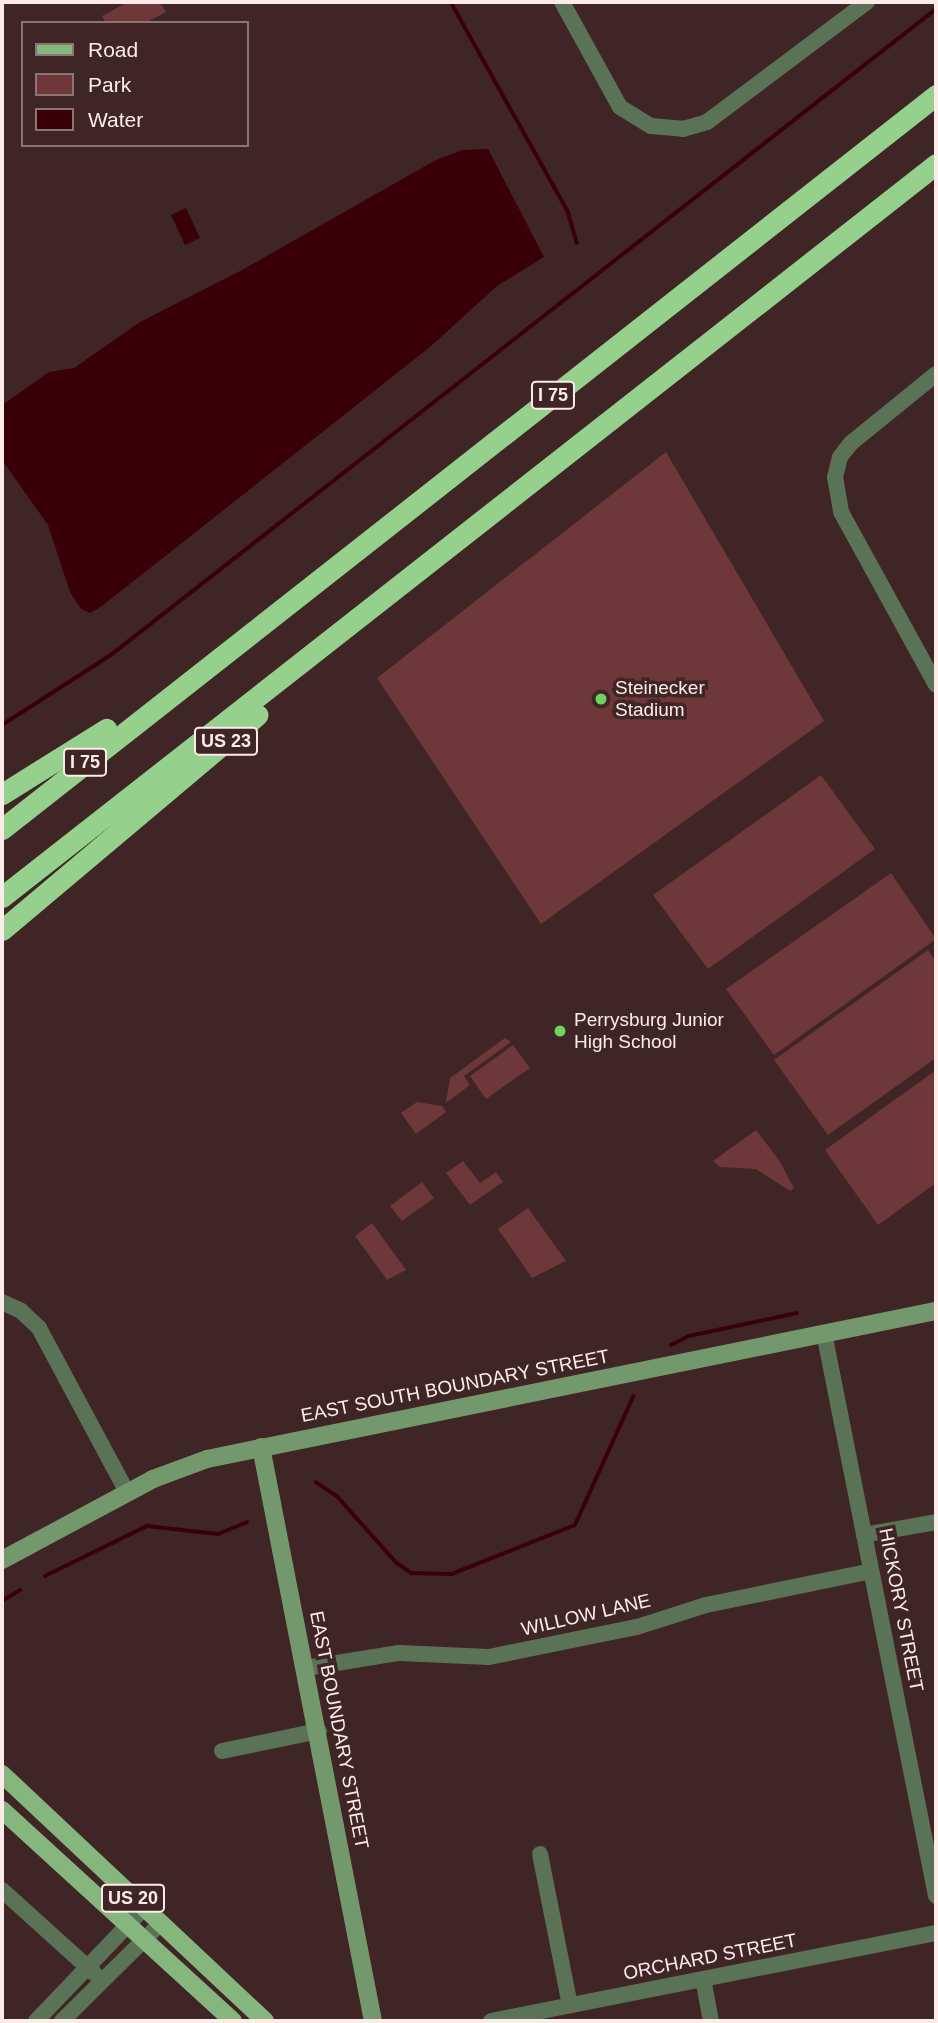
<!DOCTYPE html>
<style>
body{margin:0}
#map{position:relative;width:938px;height:2023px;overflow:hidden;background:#3f2525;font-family:Helvetica,sans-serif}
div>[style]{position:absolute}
.green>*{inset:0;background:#6e3739}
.water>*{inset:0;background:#3a0007}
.stream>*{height:3.5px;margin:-1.75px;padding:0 1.75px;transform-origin:1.75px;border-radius:1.75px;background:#3a0007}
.street>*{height:16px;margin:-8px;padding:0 8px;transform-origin:8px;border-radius:8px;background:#5a7256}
.secondary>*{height:18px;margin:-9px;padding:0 9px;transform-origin:9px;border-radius:9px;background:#72986c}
.primary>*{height:18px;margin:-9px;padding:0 9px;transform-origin:9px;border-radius:9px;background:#84b67d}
.highway>*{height:21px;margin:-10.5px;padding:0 10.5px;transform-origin:10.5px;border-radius:10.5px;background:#95d18c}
.dots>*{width:19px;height:19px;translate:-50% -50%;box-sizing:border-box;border:4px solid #3f2525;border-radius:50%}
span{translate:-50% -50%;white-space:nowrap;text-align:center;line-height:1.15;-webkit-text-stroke:7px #3f2525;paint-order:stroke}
.shield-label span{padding:2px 5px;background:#3f2525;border:2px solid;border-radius:5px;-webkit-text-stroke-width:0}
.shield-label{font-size:18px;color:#fdebea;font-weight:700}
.poi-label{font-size:19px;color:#fdebea}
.left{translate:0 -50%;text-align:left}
.street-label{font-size:19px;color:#fdebea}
.frame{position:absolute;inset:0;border:4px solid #fdebea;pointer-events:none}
.legend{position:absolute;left:21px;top:21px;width:228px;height:126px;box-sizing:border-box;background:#3f2525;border:2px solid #8b7474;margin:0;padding:9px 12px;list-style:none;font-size:21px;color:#fdebea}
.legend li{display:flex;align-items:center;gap:14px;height:35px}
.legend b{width:35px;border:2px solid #8b7474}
</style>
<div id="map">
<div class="green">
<i style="clip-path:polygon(128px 2px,160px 2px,166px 12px,145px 23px,106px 23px,102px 16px)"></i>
<i style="clip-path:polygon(666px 452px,824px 721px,541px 924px,377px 678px)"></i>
<i style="clip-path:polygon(821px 775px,875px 849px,708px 969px,653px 895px)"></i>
<i style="clip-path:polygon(891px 873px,936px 939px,774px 1055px,726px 989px)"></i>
<i style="clip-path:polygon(928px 950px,936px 962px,936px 1058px,828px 1135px,774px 1060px)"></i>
<i style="clip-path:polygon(505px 1038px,511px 1042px,464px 1076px,470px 1085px,446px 1103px,450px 1078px)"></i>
<i style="clip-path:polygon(513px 1045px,530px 1068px,486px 1099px,470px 1076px)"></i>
<i style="clip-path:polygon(936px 1070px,936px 1183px,878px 1225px,825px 1150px)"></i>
<i style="clip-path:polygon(417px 1102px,442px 1106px,446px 1112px,416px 1134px,401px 1113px)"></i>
<i style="clip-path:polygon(756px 1130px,779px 1160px,794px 1188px,790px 1191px,756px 1169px,720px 1167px,713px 1161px)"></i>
<i style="clip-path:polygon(463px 1161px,480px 1183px,496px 1172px,503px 1182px,470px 1205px,446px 1173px)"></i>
<i style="clip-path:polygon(422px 1182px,434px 1198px,402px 1221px,390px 1206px)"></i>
<i style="clip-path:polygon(528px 1208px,566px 1261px,532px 1278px,498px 1229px)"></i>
<i style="clip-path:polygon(372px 1223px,406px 1270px,387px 1280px,355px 1236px)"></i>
</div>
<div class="water">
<i style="clip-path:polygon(488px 149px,544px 257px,497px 286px,430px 347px,102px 606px,90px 613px,81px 609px,70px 592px,48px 525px,2px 460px,2px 405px,49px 372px,74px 368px,140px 322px,242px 270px,436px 160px,462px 150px)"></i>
<i style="clip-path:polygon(186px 208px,200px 238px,185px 245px,171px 215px)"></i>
</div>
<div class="stream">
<i style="left:451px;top:2px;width:240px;rotate:60.8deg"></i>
<i style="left:568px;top:211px;width:33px;rotate:74deg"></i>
<i style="left:2px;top:725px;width:130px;rotate:-32.7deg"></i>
<i style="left:111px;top:655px;width:1048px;rotate:-38.06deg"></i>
<i style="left:671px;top:1345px;width:20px;rotate:-27deg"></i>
<i style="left:689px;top:1336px;width:110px;rotate:-12deg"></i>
<i style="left:316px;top:1482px;width:25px;rotate:34deg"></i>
<i style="left:337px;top:1496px;width:90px;rotate:48.2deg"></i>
<i style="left:397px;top:1563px;width:18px;rotate:34deg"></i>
<i style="left:412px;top:1573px;width:40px;rotate:1.4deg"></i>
<i style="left:452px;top:1574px;width:132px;rotate:-21.7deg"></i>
<i style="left:575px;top:1525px;width:141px;rotate:-65.6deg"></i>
<i style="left:45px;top:1576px;width:114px;rotate:-26.1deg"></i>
<i style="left:147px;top:1526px;width:71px;rotate:6.4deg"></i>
<i style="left:218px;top:1534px;width:31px;rotate:-22deg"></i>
<i style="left:2px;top:1601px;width:21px;rotate:-31deg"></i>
</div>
<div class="street">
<i style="left:562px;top:2px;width:120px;rotate:61.1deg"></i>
<i style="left:620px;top:107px;width:36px;rotate:32deg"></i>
<i style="left:651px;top:126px;width:32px;rotate:5deg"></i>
<i style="left:683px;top:129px;width:25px;rotate:-16deg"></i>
<i style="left:707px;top:122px;width:200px;rotate:-36.9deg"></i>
<i style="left:936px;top:374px;width:109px;rotate:140.9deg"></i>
<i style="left:851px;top:443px;width:18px;rotate:128deg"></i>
<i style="left:840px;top:457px;width:21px;rotate:104deg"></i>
<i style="left:835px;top:477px;width:36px;rotate:80deg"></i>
<i style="left:841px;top:512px;width:197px;rotate:61.2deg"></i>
<i style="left:2px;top:1302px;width:21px;rotate:25deg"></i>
<i style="left:21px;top:1311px;width:25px;rotate:43deg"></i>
<i style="left:39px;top:1328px;width:186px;rotate:61.8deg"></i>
<i style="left:824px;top:1333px;width:574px;rotate:78.75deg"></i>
<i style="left:864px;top:1535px;width:73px;rotate:-10.2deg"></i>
<i style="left:306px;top:1668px;width:94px;rotate:-9.2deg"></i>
<i style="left:399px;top:1653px;width:90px;rotate:2.5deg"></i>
<i style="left:489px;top:1657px;width:151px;rotate:-11.5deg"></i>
<i style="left:637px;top:1627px;width:72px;rotate:-17.7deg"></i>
<i style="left:706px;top:1605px;width:168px;rotate:-11.6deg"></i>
<i style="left:222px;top:1751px;width:99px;rotate:-11.7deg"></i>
<i style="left:540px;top:1854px;width:154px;rotate:78.8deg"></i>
<i style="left:2px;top:1890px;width:125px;rotate:42.1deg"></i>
<i style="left:703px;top:1979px;width:43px;rotate:79.2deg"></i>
<i style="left:36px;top:2021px;width:156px;rotate:-46.3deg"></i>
<i style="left:62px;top:2021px;width:138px;rotate:-44.7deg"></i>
<i style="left:491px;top:2021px;width:454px;rotate:-11.2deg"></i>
</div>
<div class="secondary">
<i style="left:261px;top:1447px;width:585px;rotate:78.96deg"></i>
<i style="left:2px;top:1560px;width:171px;rotate:-28.2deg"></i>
<i style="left:153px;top:1479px;width:58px;rotate:-20.3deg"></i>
<i style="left:207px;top:1459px;width:744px;rotate:-11.48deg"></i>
</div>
<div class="primary">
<i style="left:2px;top:1774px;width:361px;rotate:43.2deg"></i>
<i style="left:2px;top:1810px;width:313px;rotate:42.4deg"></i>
</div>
<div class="highway">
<i style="left:2px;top:794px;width:123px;rotate:-32deg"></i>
<i style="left:2px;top:829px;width:1188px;rotate:-38.16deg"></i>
<i style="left:2px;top:897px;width:1187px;rotate:-38.12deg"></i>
<i style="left:2px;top:930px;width:334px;rotate:-40.1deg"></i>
</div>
<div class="dots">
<i style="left:601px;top:699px;background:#6fd360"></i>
<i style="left:560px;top:1031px;background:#6fd360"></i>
</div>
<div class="shield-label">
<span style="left:553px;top:395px">I 75</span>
<span style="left:226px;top:741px">US 23</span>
<span style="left:85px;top:762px">I 75</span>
<span style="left:133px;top:1898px">US 20</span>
</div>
<div class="poi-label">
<span class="left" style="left:615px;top:699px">Steinecker<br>Stadium</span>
<span class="left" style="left:574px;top:1031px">Perrysburg Junior<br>High School</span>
</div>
<div class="street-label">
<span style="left:455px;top:1386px;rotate:-11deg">EAST SOUTH BOUNDARY STREET</span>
<span style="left:901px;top:1610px;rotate:79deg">HICKORY STREET</span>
<span style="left:586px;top:1615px;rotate:-13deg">WILLOW LANE</span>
<span style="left:339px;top:1730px;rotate:79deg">EAST BOUNDARY STREET</span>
<span style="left:710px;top:1957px;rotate:-11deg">ORCHARD STREET</span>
</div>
<div class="frame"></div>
<ul class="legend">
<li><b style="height:9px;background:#84b67d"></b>Road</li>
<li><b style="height:19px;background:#6e3739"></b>Park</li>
<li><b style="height:19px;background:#3a0007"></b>Water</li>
</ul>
</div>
